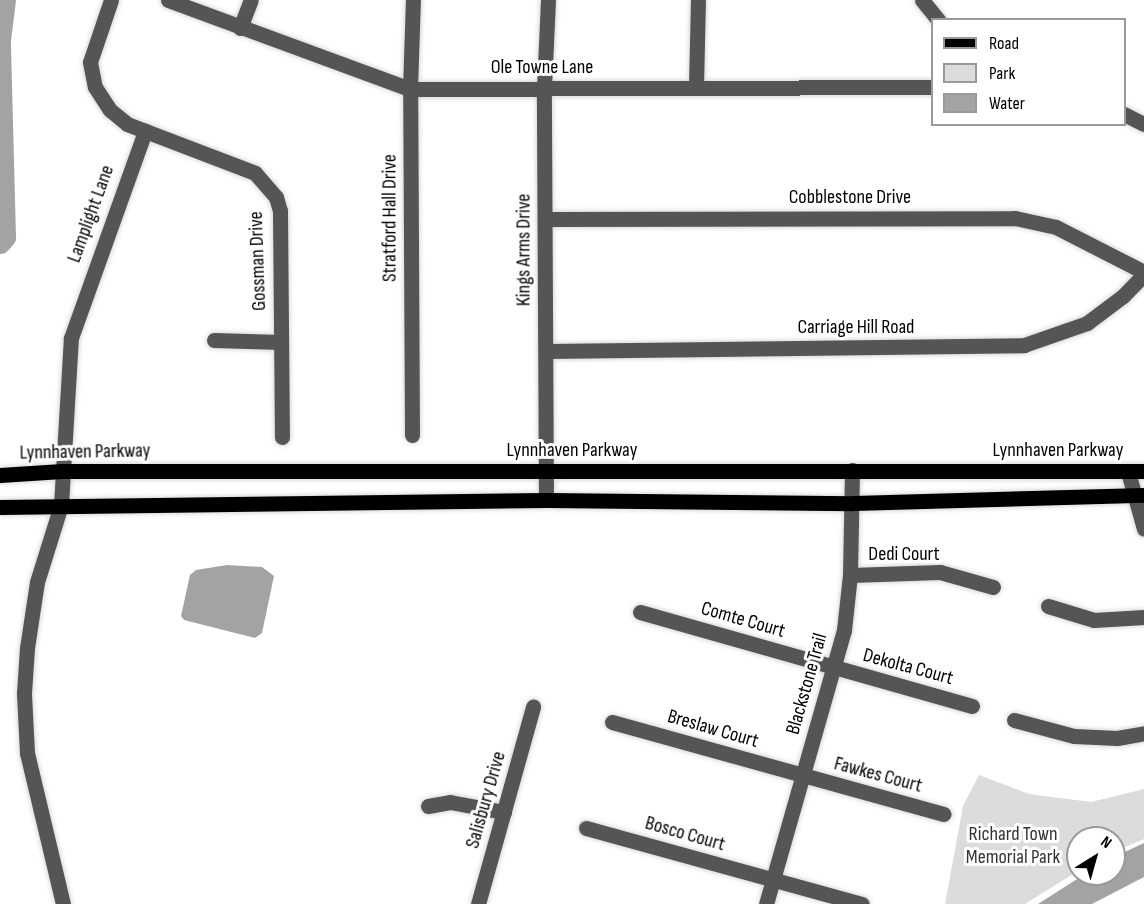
<!DOCTYPE html>
<style>
body{margin:0}
#map{position:relative;width:1144px;height:904px;overflow:hidden;background:#fff;font-family:"Sofia Sans Condensed",sans-serif}
div>[style]{position:absolute}
.green>*{inset:0;background:#dcdcdc}
.water>*{inset:0;background:#a3a3a3}
.river>*{height:21px;margin:-10.5px;padding:0 10.5px;transform-origin:10.5px;border-radius:10.5px;background:#a3a3a3}
.roads{filter:drop-shadow(0 0 2px #dbdbdb) drop-shadow(0 0 2px #dbdbdb)}
.minor>*{height:15px;margin:-7.5px;padding:0 7.5px;transform-origin:7.5px;border-radius:7.5px;background:#555}
.major>*{height:15px;margin:-7.5px;padding:0 7.5px;transform-origin:7.5px;border-radius:7.5px;background:#000}
span{translate:-50% -50%;white-space:nowrap;text-align:center;line-height:1.15;-webkit-text-stroke:6px #fff;paint-order:stroke}
.street-label{font-size:20px;color:#000}
.park-label{font-size:20px;color:#333}
.legend{position:absolute;left:931px;top:18px;width:195px;height:108px;box-sizing:border-box;background:#fff;border:2px solid #999;margin:0;padding:8px 10px;list-style:none;font-size:18px;color:#000}
.legend li{display:flex;align-items:center;gap:12px;height:30px}
.legend b{width:30px;border:2px solid #999}
.north{position:absolute;left:1066px;top:826px;width:60px;height:60px;box-sizing:border-box;background:#fff;border:2px solid #999;border-radius:50%;rotate:37deg;font-size:16px;font-weight:700;line-height:24px;text-align:center;color:#000}
.north::after{content:'';display:block;margin:auto;width:21px;height:27px;background:#000;clip-path:polygon(50% 0,100% 100%,50% 72%,0 100%)}
</style>
<div id="map">
<div class="green">
<i style="clip-path:polygon(979px 775px,1029px 794px,1091px 802px,1144px 789px,1144px 839px,1114px 852px,1114px 838px,1078px 838px,1078px 871px,1025px 904px,945px 904px,963px 806px)"></i>
</div>
<div class="water">
<i style="clip-path:polygon(227px 565px,262px 567px,274px 576px,262px 633px,255px 638px,184px 620px,181px 616px,190px 575px,196px 570px)"></i>
<i style="clip-path:polygon(1144px 843px,1144px 877px,1092px 904px,1038px 904px,1085px 874px,1114px 874px,1114px 857px)"></i>
</div>
<div class="river">
<i style="left:0;top:243px;width:8px;rotate:-50deg"></i>
<i style="left:5px;top:237px;width:197px;rotate:-91.5deg"></i>
<i style="left:0;top:40px;width:40px;rotate:-82.9deg"></i>
</div>
<div class="roads">
<div class="minor">
<i style="left:111px;top:0;width:65px;rotate:108.7deg"></i>
<i style="left:90px;top:62px;width:25px;rotate:79deg"></i>
<i style="left:95px;top:87px;width:27px;rotate:57deg"></i>
<i style="left:110px;top:110px;width:22px;rotate:39deg"></i>
<i style="left:127px;top:124px;width:137px;rotate:20.9deg"></i>
<i style="left:255px;top:173px;width:32px;rotate:49deg"></i>
<i style="left:276px;top:197px;width:15px;rotate:74deg"></i>
<i style="left:280px;top:211px;width:226px;rotate:89.5deg"></i>
<i style="left:168px;top:0;width:258px;rotate:20.2deg"></i>
<i style="left:410px;top:89px;width:522px;rotate:-0.22deg"></i>
<i style="left:922px;top:0;width:26px;rotate:51deg"></i>
<i style="left:240px;top:28px;width:30px;rotate:-69deg"></i>
<i style="left:696px;top:87px;width:87px;rotate:-88.7deg"></i>
<i style="left:1124px;top:114px;width:22px;rotate:27deg"></i>
<i style="left:545px;top:219px;width:470px;rotate:-0.1deg"></i>
<i style="left:1015px;top:218px;width:42px;rotate:12.4deg"></i>
<i style="left:1056px;top:227px;width:99px;rotate:27.1deg"></i>
<i style="left:214px;top:340px;width:67px;rotate:1.7deg"></i>
<i style="left:546px;top:351px;width:478px;rotate:-0.7deg"></i>
<i style="left:1024px;top:345px;width:67px;rotate:-19.2deg"></i>
<i style="left:1087px;top:323px;width:45px;rotate:-36.9deg"></i>
<i style="left:1123px;top:296px;width:30px;rotate:-46deg"></i>
<i style="left:412px;top:435px;width:346px;rotate:-90.3deg"></i>
<i style="left:410px;top:89px;width:89px;rotate:-88.1deg"></i>
<i style="left:1128px;top:472px;width:59px;rotate:74.3deg"></i>
<i style="left:546px;top:500px;width:412px;rotate:-90.3deg"></i>
<i style="left:544px;top:88px;width:88px;rotate:-87.4deg"></i>
<i style="left:850px;top:575px;width:90px;rotate:-1.9deg"></i>
<i style="left:940px;top:572px;width:55px;rotate:15.8deg"></i>
<i style="left:1048px;top:606px;width:48px;rotate:16.9deg"></i>
<i style="left:1094px;top:620px;width:50px;rotate:-3.4deg"></i>
<i style="left:640px;top:612px;width:345px;rotate:15.8deg"></i>
<i style="left:1014px;top:720px;width:62px;rotate:14.9deg"></i>
<i style="left:1074px;top:736px;width:43px;rotate:2.7deg"></i>
<i style="left:1117px;top:738px;width:27px;rotate:-10deg"></i>
<i style="left:612px;top:722px;width:344px;rotate:15.5deg"></i>
<i style="left:428px;top:806px;width:22px;rotate:-10deg"></i>
<i style="left:450px;top:802px;width:55px;rotate:10.5deg"></i>
<i style="left:586px;top:828px;width:286px;rotate:15.4deg"></i>
<i style="left:63px;top:904px;width:155px;rotate:-103.4deg"></i>
<i style="left:27px;top:753px;width:60px;rotate:-92.9deg"></i>
<i style="left:24px;top:693px;width:45px;rotate:-86.2deg"></i>
<i style="left:27px;top:648px;width:67px;rotate:-81.4deg"></i>
<i style="left:37px;top:582px;width:81px;rotate:-72.7deg"></i>
<i style="left:61px;top:505px;width:167px;rotate:-86.6deg"></i>
<i style="left:71px;top:338px;width:220px;rotate:-70.3deg"></i>
<i style="left:478px;top:904px;width:205px;rotate:-74.4deg"></i>
<i style="left:766px;top:904px;width:285px;rotate:-74.1deg"></i>
<i style="left:844px;top:630px;width:55px;rotate:-83.8deg"></i>
<i style="left:850px;top:575px;width:105px;rotate:-88.9deg"></i>
</div>
<div class="major">
<i style="left:0;top:475px;width:62px;rotate:-3.7deg"></i>
<i style="left:62px;top:471px;width:1082px"></i>
<i style="left:0;top:507px;width:546px;rotate:-0.73deg"></i>
<i style="left:546px;top:500px;width:307px;rotate:0.6deg"></i>
<i style="left:853px;top:503px;width:291px;rotate:-1.6deg"></i>
</div>
</div>
<div class="street-label">
<span style="left:542px;top:67px">Ole Towne Lane</span>
<span style="left:850px;top:197px">Cobblestone Drive</span>
<span style="left:91px;top:214px;rotate:-70deg">Lamplight Lane</span>
<span style="left:390px;top:218px;rotate:-90deg">Stratford Hall Drive</span>
<span style="left:524px;top:250px;rotate:-90deg">Kings Arms Drive</span>
<span style="left:258px;top:261px;rotate:-92deg">Gossman Drive</span>
<span style="left:856px;top:327px">Carriage Hill Road</span>
<span style="left:572px;top:450px">Lynnhaven Parkway</span>
<span style="left:1058px;top:450px">Lynnhaven Parkway</span>
<span style="left:85px;top:452px;rotate:-1deg">Lynnhaven Parkway</span>
<span style="left:904px;top:554px">Dedi Court</span>
<span style="left:743px;top:620px;rotate:16deg">Comte Court</span>
<span style="left:908px;top:667px;rotate:15deg">Dekolta Court</span>
<span style="left:807px;top:684px;rotate:-74deg">Blackstone Trail</span>
<span style="left:713px;top:729px;rotate:16deg">Breslaw Court</span>
<span style="left:878px;top:775px;rotate:15deg">Fawkes Court</span>
<span style="left:486px;top:800px;rotate:-74deg">Salisbury Drive</span>
<span style="left:685px;top:834px;rotate:16deg">Bosco Court</span>
</div>
<div class="park-label">
<span style="left:1013px;top:846px">Richard Town<br>Memorial Park</span>
</div>
<ul class="legend">
<li><b style="height:8px;background:#000"></b>Road</li>
<li><b style="height:16px;background:#dcdcdc"></b>Park</li>
<li><b style="height:16px;background:#a3a3a3"></b>Water</li>
</ul>
<div class="north">N</div>
</div>
